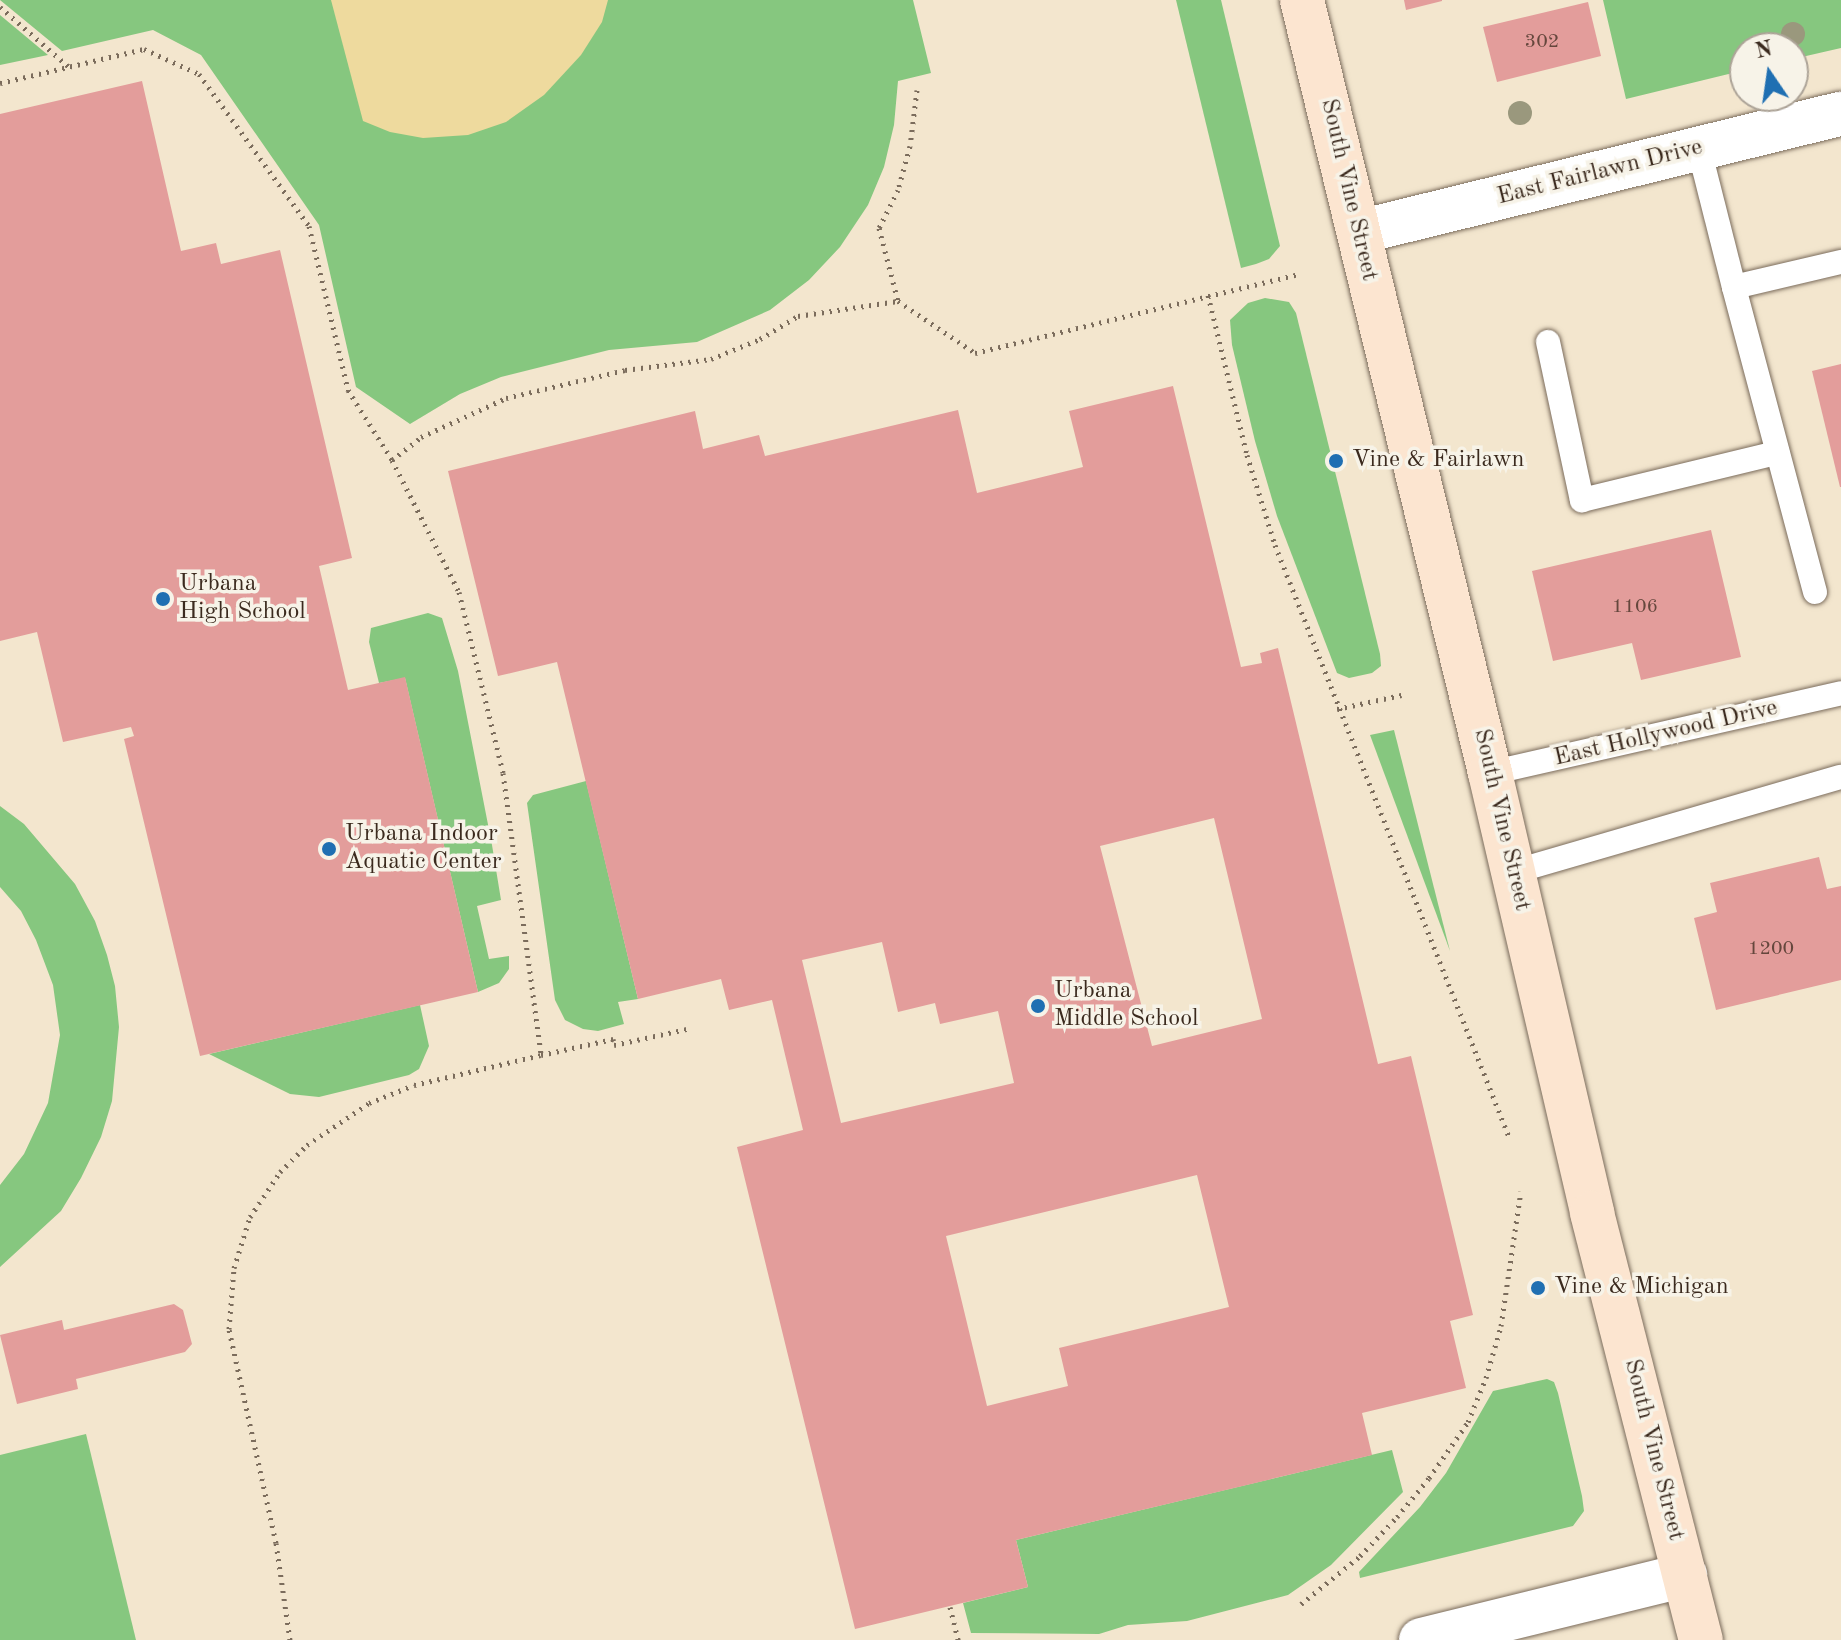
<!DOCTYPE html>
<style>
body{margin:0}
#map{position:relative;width:1841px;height:1640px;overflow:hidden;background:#f3e6ce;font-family:"Old Standard TT",serif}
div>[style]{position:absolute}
.green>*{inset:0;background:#86c77f}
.sand>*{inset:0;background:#eeda9e}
.building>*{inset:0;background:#e39d9b}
.path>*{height:5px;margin-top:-2.5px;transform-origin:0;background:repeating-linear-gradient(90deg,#7b6c5c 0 2px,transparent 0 8px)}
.roads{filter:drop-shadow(0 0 2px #7b6c5c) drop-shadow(0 0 2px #7b6c5c)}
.lane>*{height:24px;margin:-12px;padding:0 12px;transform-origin:12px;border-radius:12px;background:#fff}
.street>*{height:44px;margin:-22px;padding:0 22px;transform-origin:22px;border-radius:22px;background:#fff}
.secondary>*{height:44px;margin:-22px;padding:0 22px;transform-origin:22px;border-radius:22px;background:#fce5d0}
.trees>*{width:24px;height:24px;margin:-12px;border-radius:50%;background:#9a987d}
.dots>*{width:22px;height:22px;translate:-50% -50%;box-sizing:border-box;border:4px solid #f7f3e8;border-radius:50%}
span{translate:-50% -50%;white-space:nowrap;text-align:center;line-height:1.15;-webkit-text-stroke:7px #f7f3e8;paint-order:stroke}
.number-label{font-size:20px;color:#65473d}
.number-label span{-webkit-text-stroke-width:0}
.street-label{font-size:24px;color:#3b2a1e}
.poi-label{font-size:24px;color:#3b2a1e}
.left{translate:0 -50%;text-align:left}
.north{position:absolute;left:1729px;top:32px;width:80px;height:80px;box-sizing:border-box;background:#f7f3e8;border:2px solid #aca397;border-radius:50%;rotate:347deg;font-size:22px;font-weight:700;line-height:32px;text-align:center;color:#3b2a1e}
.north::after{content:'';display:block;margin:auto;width:28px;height:36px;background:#1f6fb2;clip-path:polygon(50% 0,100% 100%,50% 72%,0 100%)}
</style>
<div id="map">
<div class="green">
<i style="clip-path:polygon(0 0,913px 0,931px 73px,898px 81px,894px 125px,884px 167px,868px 205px,840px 247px,809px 280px,770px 310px,697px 342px,609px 350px,501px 377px,460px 394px,410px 424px,356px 387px,319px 225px,201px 55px,153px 30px,62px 51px)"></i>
<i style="clip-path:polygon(1176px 0,1221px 0,1280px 246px,1269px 259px,1256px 264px,1241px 268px)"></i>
<i style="clip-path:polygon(1603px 0,1841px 0,1841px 48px,1793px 59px,1793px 48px,1745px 48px,1745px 70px,1626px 99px)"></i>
<i style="clip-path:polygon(0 15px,48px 55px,0 65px)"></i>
<i style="clip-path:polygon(1265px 298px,1289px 302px,1296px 313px,1380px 654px,1381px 666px,1372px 673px,1349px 678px,1337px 673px,1277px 516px,1255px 441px,1232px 345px,1230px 320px,1248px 303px)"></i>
<i style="clip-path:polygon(428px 613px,442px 618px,458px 671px,492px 845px,501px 900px,477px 906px,489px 959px,509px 956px,509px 969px,499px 983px,478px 992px,405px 678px,379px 683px,369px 642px,371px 628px)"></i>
<i style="clip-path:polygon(1394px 730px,1450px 951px,1370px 735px)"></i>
<i style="clip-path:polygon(586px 781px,638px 999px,618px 1002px,624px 1024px,598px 1031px,583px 1029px,565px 1020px,555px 1000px,527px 803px,533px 795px)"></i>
<i style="clip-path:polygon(0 806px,24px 824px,75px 884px,95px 921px,107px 955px,115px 986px,119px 1027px,112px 1101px,101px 1137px,81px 1178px,61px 1211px,0 1267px,0 1185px,24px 1154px,48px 1103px,60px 1035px,53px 985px,36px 940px,21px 911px,0 887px)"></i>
<i style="clip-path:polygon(420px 1005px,429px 1046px,419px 1069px,409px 1075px,319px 1097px,290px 1094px,209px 1054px)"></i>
<i style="clip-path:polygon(1547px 1379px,1554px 1382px,1558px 1393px,1582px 1496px,1584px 1511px,1573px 1526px,1360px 1578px,1359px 1572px,1420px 1507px,1446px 1473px,1493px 1391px)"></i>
<i style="clip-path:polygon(86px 1434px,136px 1640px,0 1640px,0 1455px)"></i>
<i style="clip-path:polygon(1392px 1450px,1403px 1492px,1331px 1565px,1288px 1595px,1187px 1621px,1128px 1625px,1099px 1634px,971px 1633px,963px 1603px,1028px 1587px,1016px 1540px)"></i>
</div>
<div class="sand">
<i style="clip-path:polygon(331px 0,608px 0,602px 22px,581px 55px,544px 95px,506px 122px,468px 135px,423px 138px,390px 132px,363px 121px)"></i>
</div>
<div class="building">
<i style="clip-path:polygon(1404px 0,1442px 0,1442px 1px,1406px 10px)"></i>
<i style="clip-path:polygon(1588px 2px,1601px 56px,1497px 82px,1483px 27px)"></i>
<i style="clip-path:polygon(142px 81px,181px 251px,216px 243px,221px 264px,280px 250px,352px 558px,319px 566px,348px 690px,405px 677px,478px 992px,200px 1056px,124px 739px,134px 736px,131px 727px,63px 742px,37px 632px,0 641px,0 114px)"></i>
<i style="clip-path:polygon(1841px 364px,1841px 487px,1840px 487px,1812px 371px)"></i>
<i style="clip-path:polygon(evenodd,1173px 386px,1241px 667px,1262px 663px,1260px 653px,1278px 648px,1378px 1064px,1411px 1056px,1473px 1315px,1450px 1321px,1466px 1388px,1362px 1413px,1372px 1455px,1016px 1540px,1028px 1587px,855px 1629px,737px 1147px,803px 1130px,772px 1000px,729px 1010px,721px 979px,638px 999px,557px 662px,498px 676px,448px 471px,695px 411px,703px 449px,759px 435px,765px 456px,958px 410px,977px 493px,1083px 467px,1069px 411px,1173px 386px,1214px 818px,1262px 1019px,1152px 1046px,1100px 846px,1214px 818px,1173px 386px,882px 942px,898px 1012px,935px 1003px,940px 1024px,998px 1011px,1014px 1083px,841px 1123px,802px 960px,882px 942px,1173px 386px,1197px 1175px,1229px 1307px,1059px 1348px,1068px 1386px,987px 1406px,946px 1236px,1197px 1175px)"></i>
<i style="clip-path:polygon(1711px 530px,1741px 657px,1641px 680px,1632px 643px,1553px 661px,1532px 571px)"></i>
<i style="clip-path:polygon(1819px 857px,1827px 889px,1841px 886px,1841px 980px,1716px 1010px,1694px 918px,1717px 912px,1710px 883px)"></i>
<i style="clip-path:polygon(174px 1304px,183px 1310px,192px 1344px,185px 1352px,76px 1379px,78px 1389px,17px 1404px,0 1335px,62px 1320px,64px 1330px)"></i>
</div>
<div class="path">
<i style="left:0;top:7px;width:91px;rotate:41deg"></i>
<i style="left:0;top:83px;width:148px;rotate:-13.3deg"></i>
<i style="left:144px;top:49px;width:60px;rotate:24.4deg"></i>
<i style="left:199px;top:74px;width:188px;rotate:54.1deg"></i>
<i style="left:309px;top:226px;width:169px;rotate:76.6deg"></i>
<i style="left:348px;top:390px;width:83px;rotate:57.8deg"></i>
<i style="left:392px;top:460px;width:148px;rotate:63.1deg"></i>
<i style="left:459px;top:592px;width:186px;rotate:76.3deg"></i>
<i style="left:503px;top:773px;width:285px;rotate:82.3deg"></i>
<i style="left:541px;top:1055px;width:74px;rotate:-12.5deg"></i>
<i style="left:613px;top:1039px;width:6px;rotate:81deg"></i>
<i style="left:614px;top:1045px;width:75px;rotate:-12.4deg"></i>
<i style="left:917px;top:90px;width:56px;rotate:97.1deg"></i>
<i style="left:910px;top:146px;width:46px;rotate:105.3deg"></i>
<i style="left:898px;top:190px;width:42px;rotate:116.6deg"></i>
<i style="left:879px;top:228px;width:75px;rotate:75.4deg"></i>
<i style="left:898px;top:301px;width:93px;rotate:34deg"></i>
<i style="left:975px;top:353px;width:333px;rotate:-13.7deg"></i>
<i style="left:1208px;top:295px;width:165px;rotate:76.3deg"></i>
<i style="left:1247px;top:455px;width:94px;rotate:72.7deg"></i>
<i style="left:1275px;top:545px;width:637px;rotate:68.43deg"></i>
<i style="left:392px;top:460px;width:37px;rotate:-38deg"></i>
<i style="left:421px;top:437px;width:94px;rotate:-24.6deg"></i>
<i style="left:506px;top:398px;width:122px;rotate:-13.2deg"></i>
<i style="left:625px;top:370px;width:87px;rotate:-7.3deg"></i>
<i style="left:711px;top:359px;width:53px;rotate:-22.2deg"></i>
<i style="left:760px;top:339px;width:44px;rotate:-31.2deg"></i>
<i style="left:798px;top:316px;width:101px;rotate:-8.5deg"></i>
<i style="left:1337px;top:709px;width:66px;rotate:-12.2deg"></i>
<i style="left:1301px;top:1604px;width:76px;rotate:-39.1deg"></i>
<i style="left:1360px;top:1556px;width:54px;rotate:-46.5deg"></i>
<i style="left:1397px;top:1517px;width:50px;rotate:-50.6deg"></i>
<i style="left:1429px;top:1478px;width:68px;rotate:-55.1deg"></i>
<i style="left:1468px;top:1422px;width:48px;rotate:-67.8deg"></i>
<i style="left:1486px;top:1378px;width:54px;rotate:-73.9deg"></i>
<i style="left:1501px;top:1326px;width:136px;rotate:-81.6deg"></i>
<i style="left:950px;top:1607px;width:34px;rotate:76deg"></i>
<i style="left:290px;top:1640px;width:98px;rotate:-98.2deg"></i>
<i style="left:276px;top:1543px;width:219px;rotate:-102.4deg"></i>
<i style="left:229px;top:1329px;width:61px;rotate:-85.3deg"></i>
<i style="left:234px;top:1268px;width:53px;rotate:-72.6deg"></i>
<i style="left:250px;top:1217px;width:54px;rotate:-56.3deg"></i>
<i style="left:280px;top:1172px;width:38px;rotate:-45deg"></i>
<i style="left:307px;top:1145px;width:75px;rotate:-34.1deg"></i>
<i style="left:369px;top:1103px;width:48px;rotate:-21.8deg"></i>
<i style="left:414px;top:1085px;width:130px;rotate:-13.3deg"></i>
</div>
<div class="roads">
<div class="lane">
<i style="left:1699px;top:149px;width:142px;rotate:75.8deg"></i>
<i style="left:1548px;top:342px;width:162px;rotate:77.9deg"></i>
<i style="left:1582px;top:500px;width:201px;rotate:-13.6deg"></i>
<i style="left:1815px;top:592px;width:316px;rotate:-104.9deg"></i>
<i style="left:1734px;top:287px;width:110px;rotate:-13.2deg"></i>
<i style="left:1490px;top:773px;width:360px;rotate:-12.8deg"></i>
<i style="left:1513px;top:872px;width:341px;rotate:-16.2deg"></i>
</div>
<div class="street">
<i style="left:1359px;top:232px;width:496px;rotate:-13.8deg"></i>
<i style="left:1421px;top:1640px;width:272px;rotate:-13.8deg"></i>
</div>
<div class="secondary">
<i style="left:1302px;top:0;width:796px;rotate:76.33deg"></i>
<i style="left:1490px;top:773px;width:452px;rotate:76.9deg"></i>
<i style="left:1592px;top:1213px;width:441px;rotate:75.7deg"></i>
</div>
</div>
<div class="trees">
<i style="left:1793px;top:34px"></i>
<i style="left:1520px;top:113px"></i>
</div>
<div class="dots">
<i style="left:1336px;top:461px;background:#1f6fb2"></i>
<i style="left:163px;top:599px;background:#1f6fb2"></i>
<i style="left:329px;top:849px;background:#1f6fb2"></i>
<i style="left:1038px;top:1006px;background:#1f6fb2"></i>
<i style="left:1538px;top:1288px;background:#1f6fb2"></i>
</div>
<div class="number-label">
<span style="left:1542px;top:42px">302</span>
<span style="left:1635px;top:607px">1106</span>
<span style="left:1771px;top:949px">1200</span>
</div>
<div class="street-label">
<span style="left:1600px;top:173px;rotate:-14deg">East Fairlawn Drive</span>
<span style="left:1348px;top:190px;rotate:77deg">South Vine Street</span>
<span style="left:1666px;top:734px;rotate:-13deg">East Hollywood Drive</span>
<span style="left:1501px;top:820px;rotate:77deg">South Vine Street</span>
<span style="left:1653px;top:1450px;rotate:76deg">South Vine Street</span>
</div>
<div class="poi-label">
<span class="left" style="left:1352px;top:461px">Vine &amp; Fairlawn</span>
<span class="left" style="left:179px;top:599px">Urbana<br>High School</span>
<span class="left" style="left:345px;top:849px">Urbana Indoor<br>Aquatic Center</span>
<span class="left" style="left:1054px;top:1006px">Urbana<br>Middle School</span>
<span class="left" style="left:1554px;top:1288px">Vine &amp; Michigan</span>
</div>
<div class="north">N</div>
</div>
